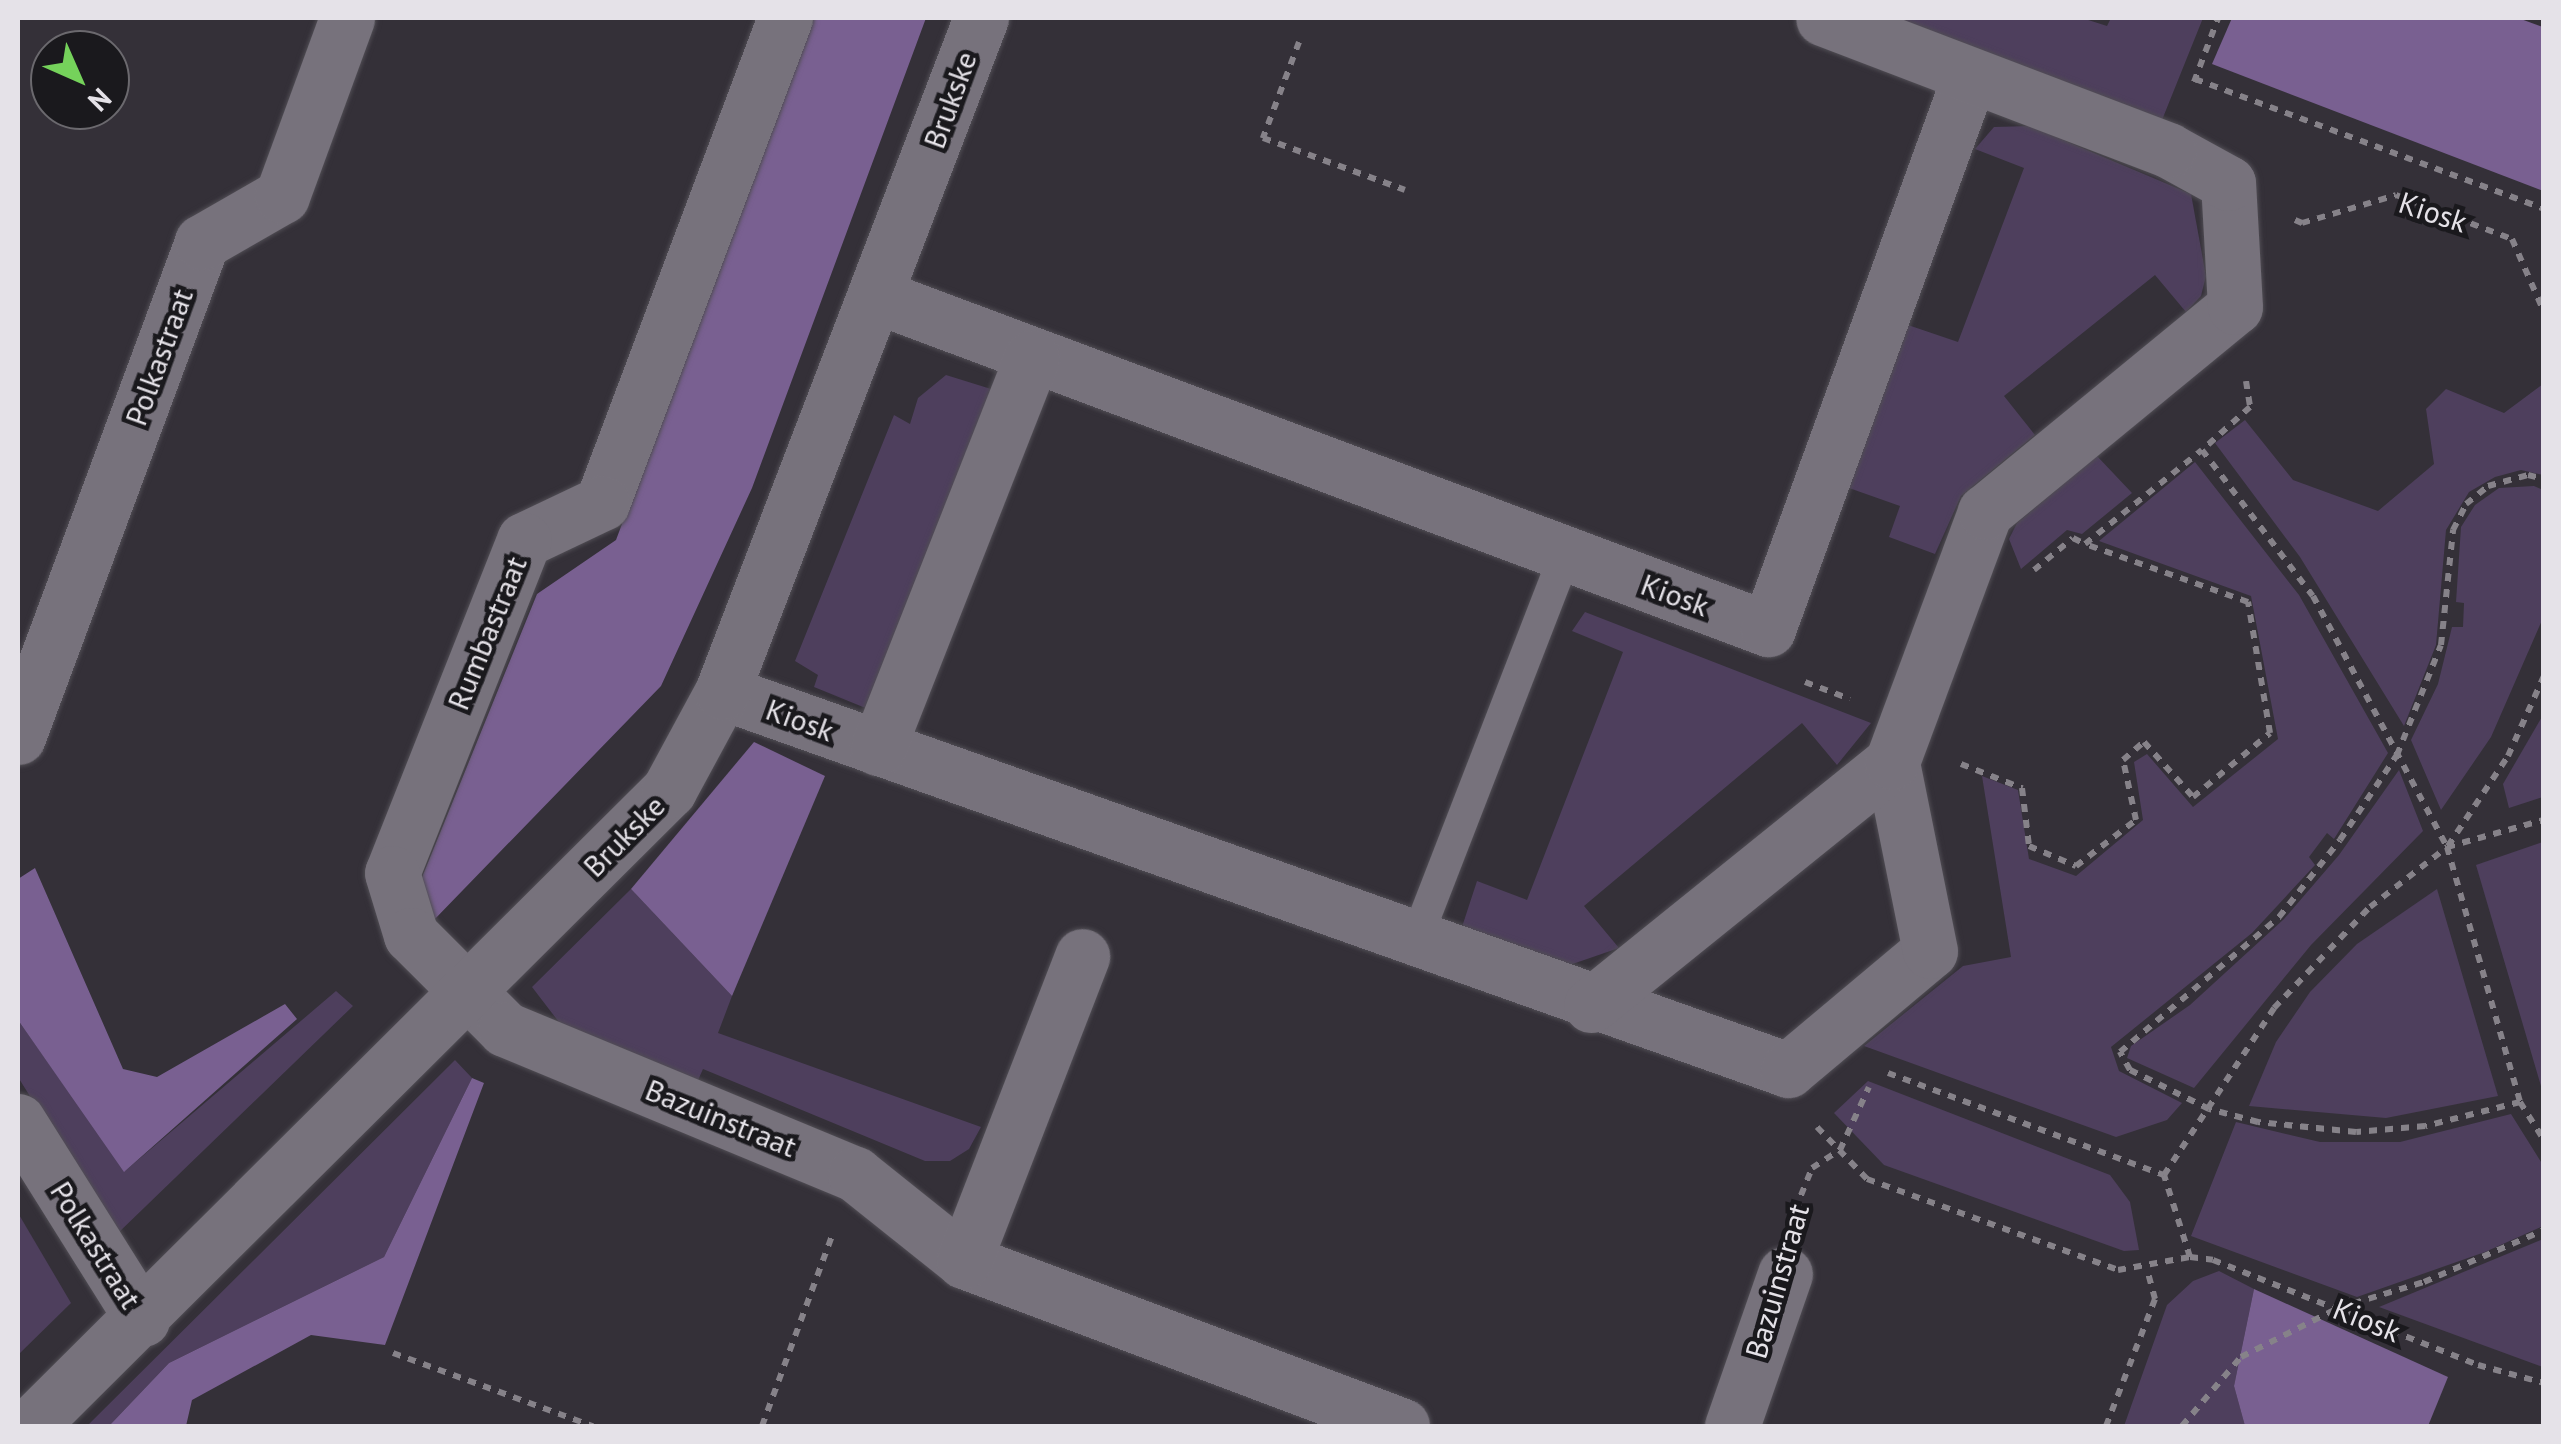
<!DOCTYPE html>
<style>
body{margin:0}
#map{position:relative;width:2561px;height:1444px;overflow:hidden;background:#343038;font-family:"PT Sans",sans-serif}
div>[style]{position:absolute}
.green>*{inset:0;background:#4e3f5d}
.forest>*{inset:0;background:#796091}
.path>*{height:6px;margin-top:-3px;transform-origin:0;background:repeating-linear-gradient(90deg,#868289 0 8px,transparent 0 16px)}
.roads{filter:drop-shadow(0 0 2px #504d54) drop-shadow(0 0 2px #504d54)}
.service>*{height:32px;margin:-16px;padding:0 16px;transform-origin:16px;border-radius:16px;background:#77727c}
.minor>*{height:55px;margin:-27.5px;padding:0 27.5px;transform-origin:27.5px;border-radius:27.5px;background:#77727c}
span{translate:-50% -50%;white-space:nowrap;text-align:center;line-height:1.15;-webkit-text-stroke:9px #1a191d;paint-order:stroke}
.street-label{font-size:30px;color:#e5e2e8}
.frame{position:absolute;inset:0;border:20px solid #e5e2e8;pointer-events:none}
.north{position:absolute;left:30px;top:30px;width:100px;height:100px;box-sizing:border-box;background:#1a191d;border:2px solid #6b696e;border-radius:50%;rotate:135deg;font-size:28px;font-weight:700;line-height:40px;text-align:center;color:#e5e2e8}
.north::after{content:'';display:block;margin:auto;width:35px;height:45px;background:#75d25b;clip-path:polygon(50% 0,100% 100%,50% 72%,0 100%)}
</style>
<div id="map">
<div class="green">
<i style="clip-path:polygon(1885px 18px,2082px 18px,2107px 26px,2111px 18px,2203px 18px,2162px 120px)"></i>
<i style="clip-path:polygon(2030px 126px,2191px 194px,2206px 276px,2201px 296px,2186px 312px,2155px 275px,2004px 396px,2035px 435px,1961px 496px,1935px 554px,1889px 537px,1900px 506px,1849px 488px,1908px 325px,1958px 342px,2024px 168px,1975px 149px,1994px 127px)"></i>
<i style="clip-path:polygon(946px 375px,991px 389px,868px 709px,814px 687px,818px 675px,795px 661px,894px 415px,910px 424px,918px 398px)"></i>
<i style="clip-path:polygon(2543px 384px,2543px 475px,2521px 470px,2495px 477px,2469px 492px,2446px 530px,2436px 645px,2404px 726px,2300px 557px,2215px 443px,2245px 420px,2293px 480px,2378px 511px,2434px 464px,2426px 409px,2446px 389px,2504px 413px)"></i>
<i style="clip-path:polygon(2097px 456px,2132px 493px,2082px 534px,2067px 530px,2021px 569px,2009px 539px,2017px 523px)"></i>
<i style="clip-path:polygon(2195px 462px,2299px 595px,2388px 753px,2334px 839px,2327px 833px,2309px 857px,2315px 865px,2252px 933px,2111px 1047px,2119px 1071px,2182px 1103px,2167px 1120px,2116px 1137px,1864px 1046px,1963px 966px,2011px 957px,1982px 776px,2018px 790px,2029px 859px,2076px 876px,2143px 820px,2134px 762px,2147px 754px,2193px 807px,2278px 739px,2251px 596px,2099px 541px)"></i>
<i style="clip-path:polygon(2534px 486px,2543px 490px,2543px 618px,2491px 737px,2441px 810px,2411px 740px,2438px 684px,2452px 627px,2463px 627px,2464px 603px,2456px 602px,2461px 527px,2475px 505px,2499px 488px)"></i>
<i style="clip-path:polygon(1585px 612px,1871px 723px,1837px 765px,1802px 723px,1584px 906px,1619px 948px,1558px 969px,1461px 930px,1477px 881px,1527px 900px,1623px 652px,1572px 631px)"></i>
<i style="clip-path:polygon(2543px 715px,2543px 797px,2509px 808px,2503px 784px)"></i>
<i style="clip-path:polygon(2399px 770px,2423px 831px,2311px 945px,2194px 1088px,2127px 1058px,2131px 1046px,2190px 1005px,2284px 919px,2339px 855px)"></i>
<i style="clip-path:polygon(2543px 842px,2544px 842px,2543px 1093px,2476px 865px)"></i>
<i style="clip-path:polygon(631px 889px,732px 996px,718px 1033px,981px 1127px,969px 1149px,950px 1161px,925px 1161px,703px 1069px,695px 1087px,565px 1030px,532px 987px)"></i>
<i style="clip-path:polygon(2437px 889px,2498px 1096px,2386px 1118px,2249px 1106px,2276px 1042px,2310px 992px,2357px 944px)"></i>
<i style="clip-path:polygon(336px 991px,353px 1006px,116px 1235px,18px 1077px,18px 1020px,125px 1171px)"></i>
<i style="clip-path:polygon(455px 1060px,472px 1078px,384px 1257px,169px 1363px,109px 1426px,87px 1426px)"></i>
<i style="clip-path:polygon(1868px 1081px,2110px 1175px,2130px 1202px,2139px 1250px,2124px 1251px,1884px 1165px,1834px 1113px)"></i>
<i style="clip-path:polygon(2511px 1114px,2543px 1165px,2543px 1226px,2485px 1252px,2357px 1297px,2191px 1236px,2236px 1122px,2320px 1142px,2400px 1142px)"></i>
<i style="clip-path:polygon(18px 1213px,71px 1303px,18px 1355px)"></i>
<i style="clip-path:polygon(2543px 1239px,2543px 1367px,2379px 1307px)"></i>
<i style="clip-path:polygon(2219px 1271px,2254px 1289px,2234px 1386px,2245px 1426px,2124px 1426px,2167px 1305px,2193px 1281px)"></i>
</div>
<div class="forest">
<i style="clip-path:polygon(810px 18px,926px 18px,752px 488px,661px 686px,432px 922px,416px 892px,537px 594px,616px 540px)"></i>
<i style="clip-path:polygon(2232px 18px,2518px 18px,2543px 27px,2543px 191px,2212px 64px)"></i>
<i style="clip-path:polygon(754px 742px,825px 776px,732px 996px,631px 889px)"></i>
<i style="clip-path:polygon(35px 868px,123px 1069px,157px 1077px,285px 1004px,297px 1019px,124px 1172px,18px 1020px,18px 879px)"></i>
<i style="clip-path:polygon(472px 1078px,484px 1083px,385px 1345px,311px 1335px,192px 1400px,186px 1426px,109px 1426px,169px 1363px,384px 1257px)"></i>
<i style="clip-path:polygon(2254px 1289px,2448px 1377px,2428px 1426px,2245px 1426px,2234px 1386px)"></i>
</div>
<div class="path">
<i style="left:1299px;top:42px;width:103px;rotate:110.6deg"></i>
<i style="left:1263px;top:138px;width:151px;rotate:20.1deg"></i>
<i style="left:2195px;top:79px;width:372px;rotate:20.4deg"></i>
<i style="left:2194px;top:82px;width:68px;rotate:-69.4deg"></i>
<i style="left:2295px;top:220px;width:8px;rotate:23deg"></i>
<i style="left:2302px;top:223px;width:98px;rotate:-16.6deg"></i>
<i style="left:2396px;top:195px;width:124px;rotate:20.8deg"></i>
<i style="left:2512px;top:239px;width:80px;rotate:66.3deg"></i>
<i style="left:2246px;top:381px;width:26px;rotate:81deg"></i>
<i style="left:2250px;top:407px;width:64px;rotate:138.1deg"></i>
<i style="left:2202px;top:450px;width:183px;rotate:52.8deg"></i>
<i style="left:2313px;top:596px;width:285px;rotate:61.9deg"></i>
<i style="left:2447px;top:847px;width:265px;rotate:74deg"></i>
<i style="left:2520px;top:1102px;width:45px;rotate:57.7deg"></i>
<i style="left:2034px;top:570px;width:50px;rotate:-39.4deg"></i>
<i style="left:2073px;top:538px;width:13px;rotate:27deg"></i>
<i style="left:2085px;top:544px;width:150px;rotate:-38.8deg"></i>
<i style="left:1805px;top:682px;width:48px;rotate:20.7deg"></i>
<i style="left:1961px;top:764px;width:66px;rotate:21.5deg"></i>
<i style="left:2022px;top:788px;width:58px;rotate:83.1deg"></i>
<i style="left:2029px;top:846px;width:51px;rotate:23.1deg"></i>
<i style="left:2076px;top:866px;width:76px;rotate:-37.5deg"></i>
<i style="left:2136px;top:820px;width:61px;rotate:-102.2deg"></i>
<i style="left:2123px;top:760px;width:28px;rotate:-41deg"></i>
<i style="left:2144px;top:742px;width:74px;rotate:48.3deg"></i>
<i style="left:2193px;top:797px;width:100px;rotate:-39.7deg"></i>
<i style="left:2270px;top:733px;width:133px;rotate:-99.5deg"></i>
<i style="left:2248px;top:602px;width:173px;rotate:-160.4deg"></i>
<i style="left:2448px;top:846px;width:108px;rotate:-56.3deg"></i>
<i style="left:2508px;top:756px;width:88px;rotate:-65.8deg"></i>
<i style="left:1888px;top:1073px;width:294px;rotate:20.3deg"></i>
<i style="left:2520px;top:1102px;width:98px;rotate:165.8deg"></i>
<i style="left:2425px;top:1126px;width:69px;rotate:175deg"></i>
<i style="left:2356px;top:1132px;width:99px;rotate:-174.2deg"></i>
<i style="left:2258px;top:1122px;width:51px;rotate:-165.1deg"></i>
<i style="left:2209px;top:1109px;width:88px;rotate:-153.7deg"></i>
<i style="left:2130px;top:1070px;width:21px;rotate:-119deg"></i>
<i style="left:2120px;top:1052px;width:209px;rotate:-40.3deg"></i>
<i style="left:2279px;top:917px;width:98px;rotate:-51.6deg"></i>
<i style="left:2340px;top:840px;width:102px;rotate:-56.2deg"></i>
<i style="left:2397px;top:755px;width:118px;rotate:-68.2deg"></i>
<i style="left:2441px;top:645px;width:116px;rotate:-84deg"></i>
<i style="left:2453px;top:530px;width:29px;rotate:-63deg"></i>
<i style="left:2466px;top:504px;width:28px;rotate:-39deg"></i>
<i style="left:2488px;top:486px;width:41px;rotate:-15.4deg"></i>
<i style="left:2528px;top:475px;width:16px;rotate:14deg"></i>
<i style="left:1817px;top:1127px;width:72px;rotate:46.1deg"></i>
<i style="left:1867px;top:1179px;width:267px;rotate:19.9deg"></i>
<i style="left:2118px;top:1270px;width:73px;rotate:-10.2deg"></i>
<i style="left:2190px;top:1257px;width:23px;rotate:7deg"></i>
<i style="left:2213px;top:1260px;width:285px;rotate:21.6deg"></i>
<i style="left:2478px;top:1365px;width:68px;rotate:15.3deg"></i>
<i style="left:1840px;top:1150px;width:69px;rotate:-65.3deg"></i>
<i style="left:1795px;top:1210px;width:45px;rotate:-68deg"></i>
<i style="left:1812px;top:1168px;width:33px;rotate:-33deg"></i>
<i style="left:2190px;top:1257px;width:86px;rotate:-107.6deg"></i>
<i style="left:2164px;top:1175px;width:200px;rotate:-56.6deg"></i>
<i style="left:2274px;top:1008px;width:139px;rotate:-46.5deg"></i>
<i style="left:2370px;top:907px;width:98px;rotate:-37.9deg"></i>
<i style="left:2447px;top:847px;width:101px;rotate:-15.6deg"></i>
<i style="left:393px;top:1353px;width:213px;rotate:20.1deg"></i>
<i style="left:762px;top:1426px;width:202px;rotate:-69.8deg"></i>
<i style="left:2106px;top:1426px;width:136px;rotate:-68.9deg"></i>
<i style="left:2155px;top:1299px;width:31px;rotate:-105deg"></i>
<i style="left:2182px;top:1426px;width:91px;rotate:-49.5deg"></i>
<i style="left:2241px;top:1357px;width:109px;rotate:-26.8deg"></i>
<i style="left:2338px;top:1308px;width:90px;rotate:-16.8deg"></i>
<i style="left:2424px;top:1282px;width:131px;rotate:-23.4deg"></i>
</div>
<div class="roads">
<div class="service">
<i style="left:1415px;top:942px;width:414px;rotate:-68.8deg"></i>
</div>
<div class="minor">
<i style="left:785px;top:18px;width:518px;rotate:110.67deg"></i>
<i style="left:602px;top:503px;width:86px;rotate:154.6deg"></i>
<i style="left:524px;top:540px;width:358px;rotate:111.6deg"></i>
<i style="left:392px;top:873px;width:65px;rotate:73deg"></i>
<i style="left:411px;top:935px;width:133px;rotate:45deg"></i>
<i style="left:505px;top:1029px;width:379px;rotate:22.5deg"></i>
<i style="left:855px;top:1174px;width:139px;rotate:38.6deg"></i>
<i style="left:964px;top:1261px;width:468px;rotate:20.6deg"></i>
<i style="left:879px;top:297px;width:949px;rotate:20.48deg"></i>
<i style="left:1768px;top:629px;width:587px;rotate:-69.96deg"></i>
<i style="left:722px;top:692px;width:1131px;rotate:19.52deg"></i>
<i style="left:1788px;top:1070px;width:185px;rotate:-40deg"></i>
<i style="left:1930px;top:951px;width:193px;rotate:-101.4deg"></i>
<i style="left:18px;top:737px;width:528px;rotate:-69.61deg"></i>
<i style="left:202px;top:242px;width:92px;rotate:-29.9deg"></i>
<i style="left:282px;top:196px;width:189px;rotate:-69.9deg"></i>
<i style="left:878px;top:748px;width:420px;rotate:-68.5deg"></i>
<i style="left:1591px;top:1005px;width:387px;rotate:-38.9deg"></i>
<i style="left:1892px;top:762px;width:267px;rotate:-69.6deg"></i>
<i style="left:1985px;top:512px;width:323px;rotate:-39.4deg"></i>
<i style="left:2235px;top:307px;width:124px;rotate:-93.2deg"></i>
<i style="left:2228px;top:183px;width:68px;rotate:-151.2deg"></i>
<i style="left:2168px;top:150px;width:369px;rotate:-159.1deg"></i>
<i style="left:18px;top:1121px;width:234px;rotate:57.9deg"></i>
<i style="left:964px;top:1261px;width:327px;rotate:-68.8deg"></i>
<i style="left:30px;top:1426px;width:902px;rotate:-44.87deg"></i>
<i style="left:669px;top:790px;width:111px;rotate:-61.6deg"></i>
<i style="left:722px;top:692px;width:722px;rotate:-68.98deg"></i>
<i style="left:1732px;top:1426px;width:161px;rotate:-70.8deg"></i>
</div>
</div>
<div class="street-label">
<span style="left:950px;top:100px;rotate:-70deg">Brukske</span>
<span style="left:2433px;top:212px;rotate:18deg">Kiosk</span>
<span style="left:159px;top:357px;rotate:-70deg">Polkastraat</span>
<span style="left:1675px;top:595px;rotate:20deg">Kiosk</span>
<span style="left:487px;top:633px;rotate:-68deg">Rumbastraat</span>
<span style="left:800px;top:720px;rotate:20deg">Kiosk</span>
<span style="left:624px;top:836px;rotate:-45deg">Brukske</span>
<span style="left:721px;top:1118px;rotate:22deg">Bazuinstraat</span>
<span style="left:96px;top:1245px;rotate:58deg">Polkastraat</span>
<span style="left:1777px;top:1281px;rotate:-74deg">Bazuinstraat</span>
<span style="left:2367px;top:1320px;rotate:22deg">Kiosk</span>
</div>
<div class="frame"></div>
<div class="north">N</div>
</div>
